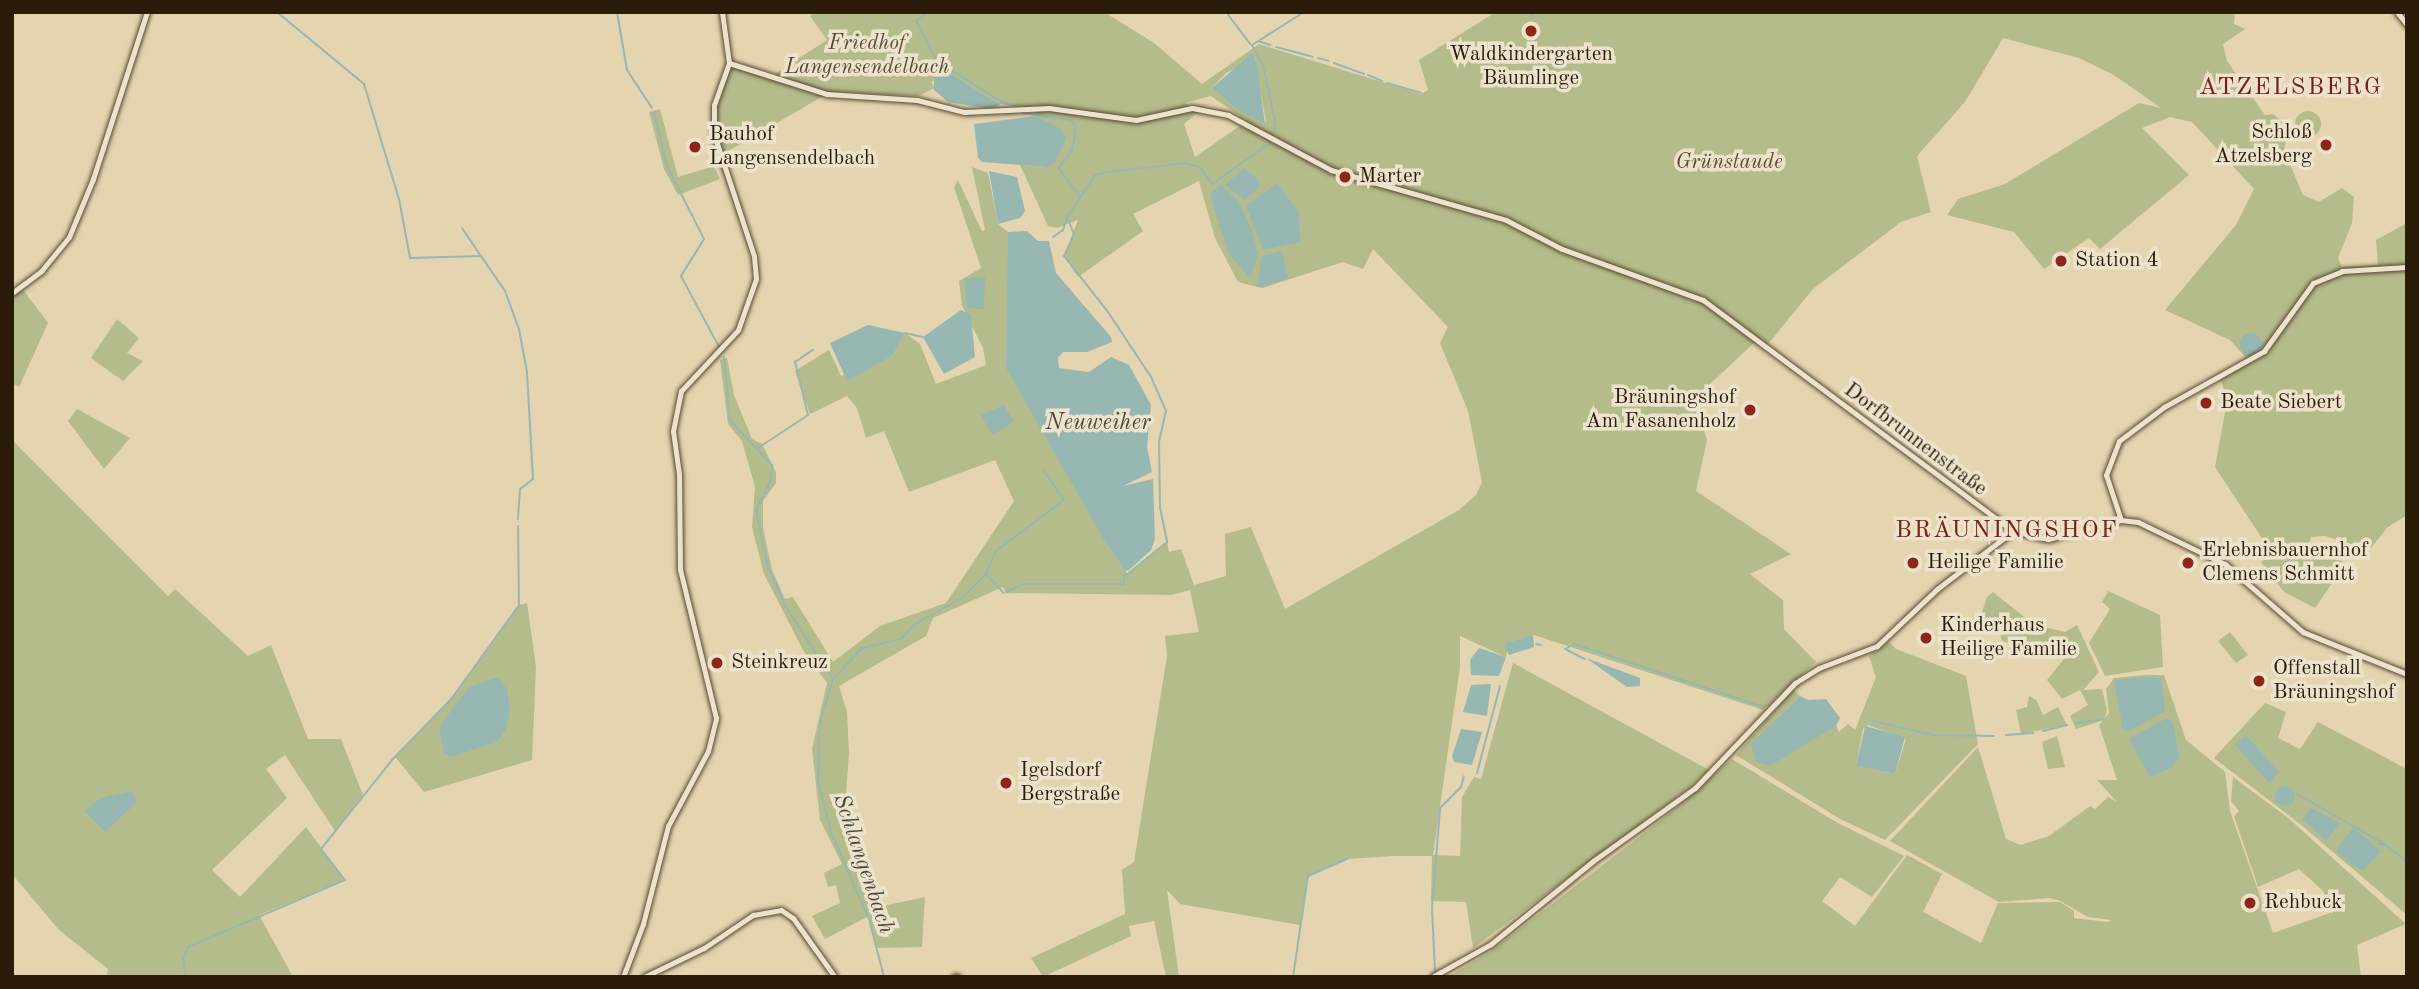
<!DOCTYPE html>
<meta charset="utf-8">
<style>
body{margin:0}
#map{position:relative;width:2419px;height:989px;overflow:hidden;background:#e4d4b0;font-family:"Old Standard TT",serif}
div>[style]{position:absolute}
.green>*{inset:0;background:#b5bc8b}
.round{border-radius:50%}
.water>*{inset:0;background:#97b7b3}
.stream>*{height:2px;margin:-1px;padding:0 1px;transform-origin:1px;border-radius:1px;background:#97b7b3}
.roads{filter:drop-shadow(0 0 2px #594933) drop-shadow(0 0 2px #594933)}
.minor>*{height:5px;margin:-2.5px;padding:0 2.5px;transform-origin:2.5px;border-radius:2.5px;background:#ede3cc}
.dots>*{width:19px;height:19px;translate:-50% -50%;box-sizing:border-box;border:4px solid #ede3cc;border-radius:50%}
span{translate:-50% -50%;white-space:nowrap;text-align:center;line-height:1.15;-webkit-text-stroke:7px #ede3cc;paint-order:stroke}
.park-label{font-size:21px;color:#544b30;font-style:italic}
.poi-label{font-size:21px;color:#2b1b09}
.right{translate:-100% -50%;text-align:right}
.left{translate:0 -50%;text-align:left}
.street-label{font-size:21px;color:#2b1b09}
.water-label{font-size:23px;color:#4b4a3c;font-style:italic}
.quarter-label{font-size:24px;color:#7a1f14;letter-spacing:2px}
.frame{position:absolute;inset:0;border:14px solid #2b1b09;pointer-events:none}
</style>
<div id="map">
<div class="green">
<i style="clip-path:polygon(evenodd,816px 12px,1104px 12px,1154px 43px,1202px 84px,1259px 44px,1421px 94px,1428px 90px,1419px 60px,1496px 12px,2235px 12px,2234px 24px,2245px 29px,2223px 44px,2227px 61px,2265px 115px,2273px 114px,2288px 126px,2284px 150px,2303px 195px,2319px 202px,2342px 188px,2354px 197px,2352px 223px,2338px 258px,2342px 267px,2378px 265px,2376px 240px,2407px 223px,2407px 515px,2388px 527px,2369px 550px,2325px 536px,2311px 537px,2308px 548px,2346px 563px,2315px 608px,2284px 592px,2261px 562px,2271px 552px,2215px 467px,2227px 402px,2221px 379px,2249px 361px,2230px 340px,2165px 310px,2236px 225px,2254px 189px,2192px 122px,2170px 117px,2142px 128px,2189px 175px,2100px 249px,2089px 238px,2044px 269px,2014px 232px,1947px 215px,1958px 199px,2005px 184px,2139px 103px,2161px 108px,2114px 75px,2079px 58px,2003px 38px,1965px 102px,1917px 156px,1931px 212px,1901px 222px,1813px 289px,1764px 349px,1754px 343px,1694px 399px,1707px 440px,1696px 491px,1791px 554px,1750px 574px,1783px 600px,1784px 629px,1816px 662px,1763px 710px,1534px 635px,1508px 642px,1506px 657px,1460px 636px,1460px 667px,1433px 855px,1460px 856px,1462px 797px,1474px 777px,1481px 779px,1513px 663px,1709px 770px,1689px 788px,1473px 948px,1466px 902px,1431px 901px,1432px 856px,1393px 856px,1348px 859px,1308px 876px,1300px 925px,1180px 904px,1167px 890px,1179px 977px,1166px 977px,1154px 921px,1129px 926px,1131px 936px,1043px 977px,1031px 958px,1125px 914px,1122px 870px,1134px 862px,1167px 656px,1165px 636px,1199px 632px,1190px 590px,1172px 595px,1006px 593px,1003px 587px,933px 618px,926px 636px,839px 686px,847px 712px,849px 753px,844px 822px,849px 837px,858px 838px,856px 848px,883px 906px,925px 897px,922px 947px,876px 948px,869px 916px,825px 939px,812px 916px,840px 903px,836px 885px,828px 887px,824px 873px,842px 864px,820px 820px,812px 749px,827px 683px,803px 650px,764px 574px,752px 527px,755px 487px,742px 441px,728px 424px,720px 360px,727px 358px,734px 395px,752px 439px,762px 444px,776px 472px,776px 483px,763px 501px,763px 528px,772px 570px,785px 599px,793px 597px,833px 662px,880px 626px,946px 603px,1014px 501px,995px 460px,909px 492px,884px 431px,866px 438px,857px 408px,847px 396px,810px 414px,795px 371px,829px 350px,841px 376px,893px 355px,905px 333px,920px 344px,936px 384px,986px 365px,983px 348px,962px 306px,959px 281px,981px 268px,954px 187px,958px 180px,982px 231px,985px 230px,972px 167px,988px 173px,998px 224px,1008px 232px,1010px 272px,1107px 545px,1127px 574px,1167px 542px,1169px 552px,1181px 549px,1194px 585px,1226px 576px,1225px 534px,1251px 527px,1285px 609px,1459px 510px,1476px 495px,1482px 482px,1468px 411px,1440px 343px,1448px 327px,1373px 249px,1363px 269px,1343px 262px,1262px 288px,1238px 282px,1215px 238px,1199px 181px,1133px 214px,1143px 231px,1078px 277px,1064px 256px,1078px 220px,1057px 228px,1048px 226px,1020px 165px,1047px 167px,1060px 128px,1039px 122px,1034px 110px,1001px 104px,978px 92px,932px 81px,933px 89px,918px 96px,830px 92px,720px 156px,714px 128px,716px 100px,730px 63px,770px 77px,827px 40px,810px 16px,816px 12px,1255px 58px,1266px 122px,1265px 123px,1235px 108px,1212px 88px,1226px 73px,1255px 58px,816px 12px,1211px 96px,1247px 121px,1195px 157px,1184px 124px,1198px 112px,1185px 103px,1211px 96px)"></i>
<i style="clip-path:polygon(660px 109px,678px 177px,714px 166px,720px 179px,678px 195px,664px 169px,649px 112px)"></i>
<i class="round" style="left:2295px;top:111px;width:26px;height:26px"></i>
<i style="clip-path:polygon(21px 287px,48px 323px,19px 387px,12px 383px,12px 294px)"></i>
<i style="clip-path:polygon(117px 319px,139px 338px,127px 353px,143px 361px,123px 381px,91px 358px)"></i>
<i style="clip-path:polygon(77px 409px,130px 438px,104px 469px,68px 421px)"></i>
<i style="clip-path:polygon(12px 440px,168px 596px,175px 589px,248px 656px,271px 645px,308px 739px,341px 739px,363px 795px,335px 831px,285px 755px,266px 769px,287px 798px,212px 870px,240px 897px,306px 827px,345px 880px,259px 915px,293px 977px,107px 977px,108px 969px,59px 930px,12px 874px)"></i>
<i style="clip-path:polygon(2108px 591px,2160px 615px,2163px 667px,2105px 676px,2089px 643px,2110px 609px,2102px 602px)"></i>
<i style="clip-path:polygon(1993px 592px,2033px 624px,2065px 632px,2077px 625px,2099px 672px,2083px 690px,2102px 689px,2107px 710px,2104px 720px,2076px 729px,2070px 716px,2088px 705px,2080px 690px,2062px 699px,2047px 680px,2064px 659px,2002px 641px,1999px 629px,1984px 631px,1978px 624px,1987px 597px)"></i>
<i style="clip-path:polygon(527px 603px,536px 667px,532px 760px,424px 792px,395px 757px,452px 698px,519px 605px)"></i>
<i style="clip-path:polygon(2230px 632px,2248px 655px,2236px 663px,2218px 641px)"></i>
<i style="clip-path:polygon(evenodd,1889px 642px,1896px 649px,1966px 676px,1978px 744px,1885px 840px,1840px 819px,1736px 755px,1793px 690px,1800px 696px,1776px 719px,1770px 766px,1828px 727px,1836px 726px,1839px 732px,1848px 724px,1855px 730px,1876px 677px,1869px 656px,1889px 642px,1868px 725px,1906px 739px,1895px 774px,1856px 766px,1863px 729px,1868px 725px)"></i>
<i style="clip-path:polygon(2146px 675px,2164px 675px,2186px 740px,2225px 772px,2230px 811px,2273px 933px,2333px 912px,2323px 891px,2299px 869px,2258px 887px,2234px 816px,2239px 811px,2231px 801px,2233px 777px,2287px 817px,2406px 924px,2357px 945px,2361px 977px,1448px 977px,1490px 952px,1669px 814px,1732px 759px,1836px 822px,1904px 856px,1872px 897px,1840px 877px,1822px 901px,1855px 926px,1907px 855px,1942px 874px,1923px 912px,1981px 943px,1998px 903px,2060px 902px,2074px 911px,2074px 918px,2108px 922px,2111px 920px,2088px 917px,2060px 901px,2050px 898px,1999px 902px,1890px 841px,1978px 747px,2006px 839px,2021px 845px,2049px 836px,2090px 806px,2095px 809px,2108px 797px,2117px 802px,2097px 780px,2117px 780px,2099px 725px,2109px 713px,2106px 689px,2114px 678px)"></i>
<i style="clip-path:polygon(2029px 696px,2036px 700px,2043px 715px,2058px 707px,2067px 725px,2021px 734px,2016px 710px,2027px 707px)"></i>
<i style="clip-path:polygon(2265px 703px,2286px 712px,2278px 738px,2300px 749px,2318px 722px,2407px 769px,2407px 915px,2300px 824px,2214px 758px)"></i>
<i style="clip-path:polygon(2057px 736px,2065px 767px,2048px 769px,2042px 742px)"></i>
</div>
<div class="water">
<i style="clip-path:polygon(1252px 53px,1257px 64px,1265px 124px,1235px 108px,1212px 88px)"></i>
<i style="clip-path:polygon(937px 64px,978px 92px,1001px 104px,992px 109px,948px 102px,933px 89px)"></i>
<i style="clip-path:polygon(1035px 116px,1060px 128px,1066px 138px,1055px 163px,1047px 167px,1020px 165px,982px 162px,978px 158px,974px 124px)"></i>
<i style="clip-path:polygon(1244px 168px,1258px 179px,1260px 187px,1245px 200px,1225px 185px)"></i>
<i style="clip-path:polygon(989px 171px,1017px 177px,1025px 211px,1020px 218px,998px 224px)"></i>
<i style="clip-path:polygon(1277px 183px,1299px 212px,1300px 242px,1263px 250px,1246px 206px)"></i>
<i style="clip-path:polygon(1221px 185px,1239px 202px,1252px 231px,1258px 255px,1250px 278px,1229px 254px,1218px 221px,1210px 193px)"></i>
<i style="clip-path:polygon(1027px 231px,1038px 241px,1049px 241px,1056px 273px,1111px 337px,1112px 342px,1087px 352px,1063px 352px,1058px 358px,1059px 368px,1089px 372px,1111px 357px,1129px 365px,1151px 405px,1147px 447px,1152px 472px,1123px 486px,1153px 479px,1155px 539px,1151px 550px,1129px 570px,1125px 571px,1107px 545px,1006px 368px,1008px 232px)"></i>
<i style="clip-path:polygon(1282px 251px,1288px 278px,1262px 288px,1257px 286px,1262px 256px)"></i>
<i style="clip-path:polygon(985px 277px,984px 309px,967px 308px,965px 278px)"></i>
<i style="clip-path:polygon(961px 310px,971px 315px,975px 357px,944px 374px,923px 337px)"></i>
<i style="clip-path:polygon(868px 325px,905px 333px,893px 355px,847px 381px,830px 343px)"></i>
<i class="round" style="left:2240px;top:333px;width:22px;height:22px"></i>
<i style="clip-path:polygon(1004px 405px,1014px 422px,992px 435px,981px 415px)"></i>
<i style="clip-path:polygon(1533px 635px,1534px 647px,1509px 655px,1504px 646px,1508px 642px)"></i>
<i style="clip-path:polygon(1479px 648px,1506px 657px,1499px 676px,1471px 675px,1470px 660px)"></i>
<i style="clip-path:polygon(1586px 658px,1640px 678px,1640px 686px,1627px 687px)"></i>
<i style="clip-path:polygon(2156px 676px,2161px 679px,2165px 711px,2129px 731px,2123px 730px,2114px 680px)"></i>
<i style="clip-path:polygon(498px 677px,507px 689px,510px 710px,505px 731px,497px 742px,452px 757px,444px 753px,439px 727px,469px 687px)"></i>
<i style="clip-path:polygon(1491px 684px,1487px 716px,1463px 712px,1471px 685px)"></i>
<i style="clip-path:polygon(1800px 696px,1808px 700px,1826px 699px,1840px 718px,1836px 726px,1770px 766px,1756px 762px,1751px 744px)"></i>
<i style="clip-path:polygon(2167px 718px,2173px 722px,2179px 756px,2171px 768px,2150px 777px,2129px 739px)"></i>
<i style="clip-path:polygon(1865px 726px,1905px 737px,1895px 774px,1856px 766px)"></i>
<i style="clip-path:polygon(1461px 729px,1482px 732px,1472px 765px,1454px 762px,1452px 756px)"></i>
<i style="clip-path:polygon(2246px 735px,2279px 772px,2269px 783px,2235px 745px)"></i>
<i class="round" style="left:2275px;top:786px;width:20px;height:20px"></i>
<i style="clip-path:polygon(132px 791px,137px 802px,105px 832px,84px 811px,101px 798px)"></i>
<i style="clip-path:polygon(2311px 808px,2339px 823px,2329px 838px,2325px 840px,2302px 819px)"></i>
<i style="clip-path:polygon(2353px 828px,2381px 851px,2364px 870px,2354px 867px,2336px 850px)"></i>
</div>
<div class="stream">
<i style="left:277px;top:12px;width:113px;rotate:39.6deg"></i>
<i style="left:364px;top:84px;width:120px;rotate:73.1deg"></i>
<i style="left:399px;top:199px;width:60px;rotate:79.4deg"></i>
<i style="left:410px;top:258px;width:71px;rotate:-1.6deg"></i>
<i style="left:481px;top:256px;width:42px;rotate:55.6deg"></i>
<i style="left:505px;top:291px;width:40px;rotate:69.8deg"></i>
<i style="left:519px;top:329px;width:44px;rotate:79.5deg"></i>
<i style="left:527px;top:372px;width:107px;rotate:86.8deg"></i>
<i style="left:533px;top:479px;width:16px;rotate:142deg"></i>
<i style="left:520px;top:489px;width:30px;rotate:94deg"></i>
<i style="left:617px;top:12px;width:59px;rotate:80.2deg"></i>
<i style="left:627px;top:70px;width:45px;rotate:56.7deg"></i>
<i style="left:928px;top:12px;width:15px;rotate:143deg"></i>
<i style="left:916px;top:21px;width:45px;rotate:62.3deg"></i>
<i style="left:937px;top:61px;width:77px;rotate:32.2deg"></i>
<i style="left:1002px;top:102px;width:15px;rotate:16deg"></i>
<i style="left:1226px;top:12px;width:40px;rotate:53deg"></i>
<i style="left:1531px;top:12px;width:6px;rotate:81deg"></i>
<i style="left:1258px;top:41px;width:13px;rotate:18deg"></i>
<i style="left:1276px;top:47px;width:38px;rotate:15deg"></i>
<i style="left:1318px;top:58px;width:11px;rotate:15deg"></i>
<i style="left:1334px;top:63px;width:32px;rotate:20deg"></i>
<i style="left:1368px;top:75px;width:15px;rotate:23deg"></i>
<i style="left:1387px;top:83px;width:35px;rotate:16deg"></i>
<i style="left:654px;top:113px;width:55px;rotate:76.2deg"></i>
<i style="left:667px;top:166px;width:82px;rotate:63.1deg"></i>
<i style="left:704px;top:239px;width:44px;rotate:121.9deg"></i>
<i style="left:681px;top:276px;width:81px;rotate:61.8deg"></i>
<i style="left:1023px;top:113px;width:49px;rotate:8.1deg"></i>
<i style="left:1072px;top:120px;width:9px;rotate:63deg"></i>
<i style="left:1076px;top:128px;width:23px;rotate:100deg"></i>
<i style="left:1072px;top:151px;width:22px;rotate:129deg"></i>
<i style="left:1058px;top:168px;width:37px;rotate:52deg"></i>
<i style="left:1273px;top:136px;width:10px;rotate:-73deg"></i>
<i style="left:1276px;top:126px;width:62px;rotate:-102deg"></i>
<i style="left:1263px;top:65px;width:23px;rotate:-119deg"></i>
<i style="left:1252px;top:45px;width:62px;rotate:-32.4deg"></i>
<i style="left:1108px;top:172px;width:13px;rotate:167deg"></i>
<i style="left:1095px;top:175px;width:50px;rotate:123.7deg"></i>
<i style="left:1067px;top:217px;width:18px;rotate:68deg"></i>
<i style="left:1074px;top:234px;width:24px;rotate:114deg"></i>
<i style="left:1064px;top:256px;width:71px;rotate:51.8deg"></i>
<i style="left:1108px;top:312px;width:78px;rotate:56.5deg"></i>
<i style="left:1151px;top:377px;width:37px;rotate:66deg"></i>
<i style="left:1166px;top:411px;width:31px;rotate:103deg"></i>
<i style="left:1159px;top:441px;width:67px;rotate:89.1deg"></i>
<i style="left:1160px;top:508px;width:35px;rotate:78deg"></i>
<i style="left:1167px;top:542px;width:54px;rotate:141deg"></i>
<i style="left:1110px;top:172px;width:75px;rotate:-6.9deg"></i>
<i style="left:1184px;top:163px;width:16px;rotate:14deg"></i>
<i style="left:1200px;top:167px;width:21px;rotate:55deg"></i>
<i style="left:1212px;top:184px;width:71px;rotate:-35.3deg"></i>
<i style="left:462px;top:228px;width:34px;rotate:56deg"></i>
<i style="left:1053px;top:237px;width:12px;rotate:-35deg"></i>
<i style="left:1063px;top:230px;width:13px;rotate:-72deg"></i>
<i style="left:905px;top:333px;width:18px;rotate:13deg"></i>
<i style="left:724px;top:357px;width:63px;rotate:84.6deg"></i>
<i style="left:730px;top:420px;width:62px;rotate:47deg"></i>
<i style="left:772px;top:465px;width:15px;rotate:94deg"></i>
<i style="left:771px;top:480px;width:33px;rotate:117deg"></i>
<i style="left:756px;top:509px;width:59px;rotate:78.3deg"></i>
<i style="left:768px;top:567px;width:46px;rotate:65.7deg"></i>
<i style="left:787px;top:609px;width:84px;rotate:56.7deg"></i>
<i style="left:758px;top:448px;width:60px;rotate:-33.4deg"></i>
<i style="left:808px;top:415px;width:55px;rotate:-103.8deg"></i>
<i style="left:795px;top:362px;width:22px;rotate:-34deg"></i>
<i style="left:1044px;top:471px;width:34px;rotate:56deg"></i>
<i style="left:986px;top:574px;width:25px;rotate:-67deg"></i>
<i style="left:996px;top:551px;width:85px;rotate:-36.9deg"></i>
<i style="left:1007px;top:592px;width:18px;rotate:-27deg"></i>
<i style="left:1023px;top:584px;width:101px"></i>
<i style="left:1124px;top:584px;width:13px;rotate:-86deg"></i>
<i style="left:1536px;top:644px;width:5px;rotate:11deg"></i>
<i style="left:1565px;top:649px;width:10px;rotate:-29deg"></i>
<i style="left:1574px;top:644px;width:199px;rotate:18.4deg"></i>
<i style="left:1567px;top:650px;width:20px;rotate:27deg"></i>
<i style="left:1869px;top:720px;width:66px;rotate:13.2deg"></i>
<i style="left:1933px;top:735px;width:61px;rotate:0.9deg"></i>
<i style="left:2076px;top:723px;width:28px;rotate:-8deg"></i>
<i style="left:2043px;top:731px;width:25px;rotate:-14deg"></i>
<i style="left:2006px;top:735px;width:27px;rotate:-4deg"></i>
<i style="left:1477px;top:773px;width:90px;rotate:-75.2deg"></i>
<i style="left:2297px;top:794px;width:103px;rotate:29.8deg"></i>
<i style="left:2378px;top:844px;width:8px;rotate:7deg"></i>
<i style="left:2386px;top:845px;width:27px;rotate:39deg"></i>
<i style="left:1435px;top:972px;width:64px;rotate:-92.7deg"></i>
<i style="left:1432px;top:908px;width:100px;rotate:-85.4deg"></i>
<i style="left:1440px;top:808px;width:30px;rotate:-45deg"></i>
<i style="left:1461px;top:787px;width:11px;rotate:-75deg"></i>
<i style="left:186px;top:977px;width:19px;rotate:-99deg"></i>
<i style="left:183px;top:958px;width:12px;rotate:-66deg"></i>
<i style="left:188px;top:947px;width:171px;rotate:-23.1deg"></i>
<i style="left:345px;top:880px;width:39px;rotate:-128deg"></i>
<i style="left:321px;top:849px;width:114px;rotate:-51.4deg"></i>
<i style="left:392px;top:760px;width:86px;rotate:-45.9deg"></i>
<i style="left:452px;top:698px;width:115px;rotate:-54.2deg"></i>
<i style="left:519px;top:605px;width:79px;rotate:-90.7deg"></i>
<i style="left:884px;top:977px;width:60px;rotate:-104.5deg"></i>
<i style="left:869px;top:919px;width:95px;rotate:-113.6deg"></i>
<i style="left:831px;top:832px;width:53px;rotate:-104.3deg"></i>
<i style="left:818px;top:781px;width:58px;rotate:-88deg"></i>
<i style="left:820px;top:723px;width:46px;rotate:-73.5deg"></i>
<i style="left:833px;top:679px;width:42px;rotate:-46.9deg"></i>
<i style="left:862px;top:648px;width:40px;rotate:-13deg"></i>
<i style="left:901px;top:639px;width:21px;rotate:-47deg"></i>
<i style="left:915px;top:624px;width:54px;rotate:-29deg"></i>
<i style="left:962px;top:598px;width:34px;rotate:-45deg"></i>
<i style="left:986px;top:574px;width:26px;rotate:47deg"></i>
<i style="left:1293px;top:977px;width:102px;rotate:-81.6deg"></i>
<i style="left:1308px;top:876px;width:43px;rotate:-23.6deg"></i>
</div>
<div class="roads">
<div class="minor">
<i style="left:2397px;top:12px;width:16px;rotate:52deg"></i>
<i style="left:729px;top:63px;width:103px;rotate:17.6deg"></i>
<i style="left:827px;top:94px;width:90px;rotate:3.8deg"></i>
<i style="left:917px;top:100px;width:49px;rotate:14.3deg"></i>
<i style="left:964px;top:112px;width:85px;rotate:-2.7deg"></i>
<i style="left:1049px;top:108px;width:88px;rotate:7.9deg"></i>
<i style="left:1136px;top:120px;width:57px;rotate:-12.1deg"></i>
<i style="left:1192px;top:108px;width:37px;rotate:11deg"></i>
<i style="left:1228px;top:115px;width:117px;rotate:28.1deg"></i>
<i style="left:1331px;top:170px;width:182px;rotate:15.9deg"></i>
<i style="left:1506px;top:220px;width:63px;rotate:27.4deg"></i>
<i style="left:1562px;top:249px;width:150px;rotate:19.9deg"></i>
<i style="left:1703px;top:300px;width:387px;rotate:36.7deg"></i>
<i style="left:2013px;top:531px;width:36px;rotate:13deg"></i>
<i style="left:2048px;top:539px;width:75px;rotate:-14.6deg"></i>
<i style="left:2121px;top:520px;width:17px;rotate:7deg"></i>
<i style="left:2138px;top:522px;width:97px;rotate:25.8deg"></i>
<i style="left:2225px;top:564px;width:103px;rotate:41.1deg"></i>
<i style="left:2303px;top:632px;width:112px;rotate:22deg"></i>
<i style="left:12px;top:293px;width:38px;rotate:-37deg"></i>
<i style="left:42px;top:270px;width:43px;rotate:-50.7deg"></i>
<i style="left:69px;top:237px;width:63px;rotate:-67.5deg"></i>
<i style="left:93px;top:179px;width:176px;rotate:-72.1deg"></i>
<i style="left:2121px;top:520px;width:47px;rotate:-108.4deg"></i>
<i style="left:2106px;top:475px;width:36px;rotate:-69deg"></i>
<i style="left:2119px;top:441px;width:56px;rotate:-37.1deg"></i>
<i style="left:2164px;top:407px;width:115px;rotate:-29.2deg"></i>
<i style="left:2264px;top:351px;width:84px;rotate:-54.2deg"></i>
<i style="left:2313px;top:283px;width:31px;rotate:-22deg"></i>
<i style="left:2342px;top:271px;width:65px;rotate:-3.5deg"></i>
<i style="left:623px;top:977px;width:57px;rotate:-69.3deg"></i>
<i style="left:643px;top:924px;width:101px;rotate:-75.7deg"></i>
<i style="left:668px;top:826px;width:85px;rotate:-61.9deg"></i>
<i style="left:708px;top:751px;width:34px;rotate:-76deg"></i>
<i style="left:716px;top:718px;width:153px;rotate:-103.6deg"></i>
<i style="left:680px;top:569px;width:95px;rotate:-90.6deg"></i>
<i style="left:679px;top:474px;width:43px;rotate:-97.9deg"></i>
<i style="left:673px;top:431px;width:41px;rotate:-78.7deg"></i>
<i style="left:681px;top:391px;width:83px;rotate:-46.9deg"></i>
<i style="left:738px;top:330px;width:54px;rotate:-70.6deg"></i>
<i style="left:756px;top:279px;width:23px;rotate:-95deg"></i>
<i style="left:754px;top:256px;width:128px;rotate:-108.2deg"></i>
<i style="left:714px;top:134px;width:29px;rotate:-90deg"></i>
<i style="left:714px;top:105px;width:45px;rotate:-70.3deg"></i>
<i style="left:729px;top:63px;width:51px;rotate:-97.8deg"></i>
<i style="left:644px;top:977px;width:67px;rotate:-25.8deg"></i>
<i style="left:704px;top:948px;width:59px;rotate:-34deg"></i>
<i style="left:753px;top:915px;width:28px;rotate:-10deg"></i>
<i style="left:781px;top:910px;width:14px;rotate:34deg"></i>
<i style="left:793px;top:918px;width:72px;rotate:54.6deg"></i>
<i style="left:954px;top:977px;width:4px"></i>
<i style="left:1432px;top:977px;width:68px;rotate:-29.2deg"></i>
<i style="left:1491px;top:944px;width:132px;rotate:-39.1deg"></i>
<i style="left:1593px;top:861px;width:125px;rotate:-35.6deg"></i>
<i style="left:1695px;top:788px;width:145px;rotate:-46.4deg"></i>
<i style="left:1795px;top:683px;width:28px;rotate:-32deg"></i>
<i style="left:1819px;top:668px;width:62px;rotate:-20.8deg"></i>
<i style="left:1877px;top:646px;width:83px;rotate:-43.5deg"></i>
<i style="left:1937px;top:589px;width:96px;rotate:-37.3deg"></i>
</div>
</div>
<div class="dots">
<i style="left:1531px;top:31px;background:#8f2418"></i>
<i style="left:2326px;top:145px;background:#8f2418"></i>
<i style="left:695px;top:147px;background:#8f2418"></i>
<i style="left:1345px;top:177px;background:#8f2418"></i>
<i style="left:2061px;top:261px;background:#8f2418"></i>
<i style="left:2206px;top:403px;background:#8f2418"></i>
<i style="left:1750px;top:410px;background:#8f2418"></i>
<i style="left:1913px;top:563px;background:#8f2418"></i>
<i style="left:2188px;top:563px;background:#8f2418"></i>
<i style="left:1926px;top:638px;background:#8f2418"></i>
<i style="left:717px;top:663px;background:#8f2418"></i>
<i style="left:2259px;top:681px;background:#8f2418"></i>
<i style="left:1006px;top:783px;background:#8f2418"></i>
<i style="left:2250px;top:903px;background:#8f2418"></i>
</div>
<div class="park-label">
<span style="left:867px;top:56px">Friedhof<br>Langensendelbach</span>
<span style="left:1729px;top:163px">Grünstaude</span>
</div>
<div class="poi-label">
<span style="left:1531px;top:67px">Waldkindergarten<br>Bäumlinge</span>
<span class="right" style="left:2312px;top:145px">Schloß<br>Atzelsberg</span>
<span class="left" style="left:709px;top:147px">Bauhof<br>Langensendelbach</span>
<span class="left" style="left:1359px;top:177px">Marter</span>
<span class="left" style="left:2075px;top:261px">Station 4</span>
<span class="right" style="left:1736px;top:410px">Bräuningshof<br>Am Fasanenholz</span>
<span class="left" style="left:2220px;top:403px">Beate Siebert</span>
<span class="left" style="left:2202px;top:563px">Erlebnisbauernhof<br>Clemens Schmitt</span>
<span class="left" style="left:1927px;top:563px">Heilige Familie</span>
<span class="left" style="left:1940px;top:638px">Kinderhaus<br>Heilige Familie</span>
<span class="left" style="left:731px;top:663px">Steinkreuz</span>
<span class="left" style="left:2273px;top:681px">Offenstall<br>Bräuningshof</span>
<span class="left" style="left:1020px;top:783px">Igelsdorf<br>Bergstraße</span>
<span class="left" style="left:2264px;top:903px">Rehbuck</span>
</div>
<div class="street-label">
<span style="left:1915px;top:440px;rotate:37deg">Dorfbrunnenstraße</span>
</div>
<div class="water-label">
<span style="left:1098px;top:423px">Neuweiher</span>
<span style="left:863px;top:864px;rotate:71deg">Schlangenbach</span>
</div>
<div class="quarter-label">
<span style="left:2291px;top:89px">ATZELSBERG</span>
<span style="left:2007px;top:532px">BRÄUNINGSHOF</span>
</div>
<div class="frame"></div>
</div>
